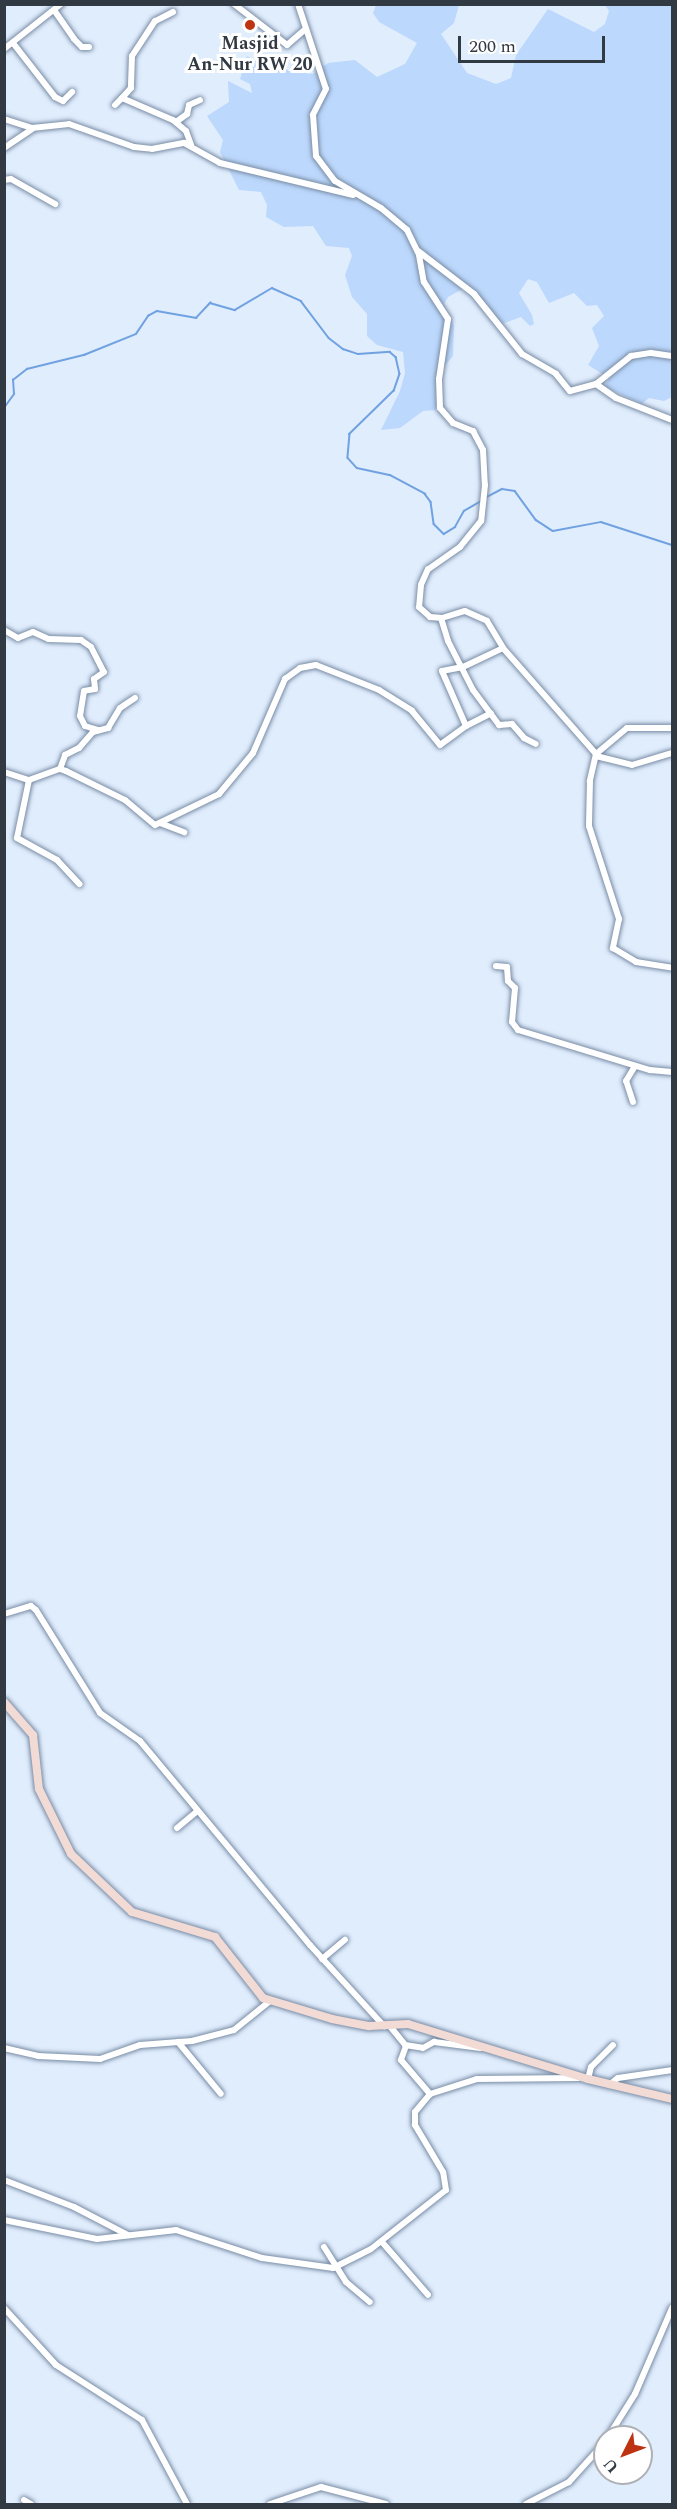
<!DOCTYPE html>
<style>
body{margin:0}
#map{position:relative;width:677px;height:2509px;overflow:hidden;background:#e0edfd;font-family:Spectral,serif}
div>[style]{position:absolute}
.green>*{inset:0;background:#bcd8fc}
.stream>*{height:1.5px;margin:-0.75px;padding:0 0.75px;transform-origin:0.75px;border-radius:0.75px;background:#70a1e1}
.roads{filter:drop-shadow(0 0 2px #798ca5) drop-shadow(0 0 2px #798ca5)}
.street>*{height:6px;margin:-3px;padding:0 3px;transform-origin:3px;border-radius:3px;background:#fff}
.secondary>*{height:8px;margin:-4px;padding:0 4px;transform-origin:4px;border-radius:4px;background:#f2dad5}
.dots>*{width:16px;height:16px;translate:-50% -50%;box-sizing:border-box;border:3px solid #fff;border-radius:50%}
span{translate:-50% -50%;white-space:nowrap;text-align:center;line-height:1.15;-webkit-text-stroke:6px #fff;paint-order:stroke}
.poi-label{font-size:18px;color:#313943;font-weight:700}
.frame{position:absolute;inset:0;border:6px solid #313943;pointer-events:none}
.north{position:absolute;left:593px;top:2425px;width:60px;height:60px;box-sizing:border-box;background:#fff;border:2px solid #adb0b4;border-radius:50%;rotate:228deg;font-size:16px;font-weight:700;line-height:24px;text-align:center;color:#313943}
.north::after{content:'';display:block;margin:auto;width:21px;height:27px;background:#be3412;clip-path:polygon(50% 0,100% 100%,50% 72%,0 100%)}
.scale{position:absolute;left:458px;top:36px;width:147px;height:27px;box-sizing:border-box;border:3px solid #313943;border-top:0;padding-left:8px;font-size:18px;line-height:21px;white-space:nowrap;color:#313943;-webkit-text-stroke:4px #fff;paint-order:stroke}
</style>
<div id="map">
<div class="green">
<i style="clip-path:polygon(376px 5px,459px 5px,454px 23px,441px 34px,467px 73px,496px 84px,511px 78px,516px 55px,548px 9px,594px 32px,605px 24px,609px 11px,605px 5px,672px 5px,672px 397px,664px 401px,649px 398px,642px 404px,605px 387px,609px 378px,588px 365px,599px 346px,592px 328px,604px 316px,597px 305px,587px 306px,574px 293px,549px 303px,537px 282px,528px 279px,519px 293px,532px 315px,534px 324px,530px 326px,521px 317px,502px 324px,468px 286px,448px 297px,444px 304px,454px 326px,453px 356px,437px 375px,436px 410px,423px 411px,400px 428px,381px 430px,400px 391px,405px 373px,403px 352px,377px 345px,367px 336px,367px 314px,352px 297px,345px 275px,352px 256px,349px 248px,326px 246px,313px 226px,284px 227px,266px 217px,267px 205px,261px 192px,239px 190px,220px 152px,223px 140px,207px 116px,229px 102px,228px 81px,252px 93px,250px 84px,240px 79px,247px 56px,263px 66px,278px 63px,289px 71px,313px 74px,328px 63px,355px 60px,377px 77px,405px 64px,417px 43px,379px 22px,373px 13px)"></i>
</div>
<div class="stream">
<i style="left:4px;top:408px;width:17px;rotate:-54deg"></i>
<i style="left:14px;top:394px;width:14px;rotate:-94deg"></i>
<i style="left:13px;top:380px;width:18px;rotate:-38deg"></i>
<i style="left:27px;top:369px;width:59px;rotate:-13.8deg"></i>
<i style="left:84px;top:355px;width:56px;rotate:-22deg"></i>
<i style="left:136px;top:334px;width:22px;rotate:-56deg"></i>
<i style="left:148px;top:316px;width:10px;rotate:-29deg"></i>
<i style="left:157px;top:311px;width:40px;rotate:10deg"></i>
<i style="left:196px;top:318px;width:21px;rotate:-47deg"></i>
<i style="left:210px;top:303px;width:26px;rotate:16deg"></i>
<i style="left:235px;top:310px;width:43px;rotate:-30.7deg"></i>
<i style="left:272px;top:288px;width:32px;rotate:24deg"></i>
<i style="left:301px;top:301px;width:46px;rotate:52.9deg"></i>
<i style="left:329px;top:338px;width:18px;rotate:38deg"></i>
<i style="left:343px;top:349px;width:16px;rotate:18deg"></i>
<i style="left:358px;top:354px;width:32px;rotate:-4deg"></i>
<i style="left:390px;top:352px;width:8px;rotate:40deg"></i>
<i style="left:396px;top:357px;width:17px;rotate:77deg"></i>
<i style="left:400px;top:374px;width:18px;rotate:109deg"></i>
<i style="left:394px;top:391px;width:62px;rotate:135.7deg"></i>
<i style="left:350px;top:434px;width:24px;rotate:95deg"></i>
<i style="left:348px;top:458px;width:13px;rotate:48deg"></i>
<i style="left:357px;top:468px;width:34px;rotate:12deg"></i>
<i style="left:390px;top:475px;width:40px;rotate:28deg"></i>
<i style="left:425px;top:494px;width:10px;rotate:53deg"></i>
<i style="left:431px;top:502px;width:22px;rotate:82deg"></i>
<i style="left:434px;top:524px;width:14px;rotate:45deg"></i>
<i style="left:444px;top:534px;width:13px;rotate:-32deg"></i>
<i style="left:455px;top:527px;width:18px;rotate:-61deg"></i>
<i style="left:464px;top:511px;width:20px;rotate:-30deg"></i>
<i style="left:487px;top:497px;width:17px;rotate:-28deg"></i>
<i style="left:502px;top:489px;width:13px;rotate:9deg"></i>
<i style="left:515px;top:491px;width:36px;rotate:54deg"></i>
<i style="left:536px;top:520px;width:20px;rotate:33deg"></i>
<i style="left:553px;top:531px;width:49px;rotate:-10.6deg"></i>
<i style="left:601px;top:522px;width:75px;rotate:17.9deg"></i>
</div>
<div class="roads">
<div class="street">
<i style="left:234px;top:4px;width:67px;rotate:37.7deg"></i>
<i style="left:287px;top:45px;width:23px;rotate:-41deg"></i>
<i style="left:298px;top:4px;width:89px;rotate:71.8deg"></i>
<i style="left:326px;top:89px;width:29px;rotate:117deg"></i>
<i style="left:313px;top:115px;width:41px;rotate:85.8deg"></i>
<i style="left:316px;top:156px;width:31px;rotate:53deg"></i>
<i style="left:335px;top:181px;width:53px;rotate:30.4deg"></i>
<i style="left:381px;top:208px;width:34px;rotate:40deg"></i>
<i style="left:407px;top:230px;width:28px;rotate:64deg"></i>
<i style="left:419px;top:255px;width:27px;rotate:80deg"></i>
<i style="left:424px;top:282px;width:44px;rotate:57deg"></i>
<i style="left:448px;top:319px;width:61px;rotate:98.5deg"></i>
<i style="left:439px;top:379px;width:29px;rotate:88deg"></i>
<i style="left:440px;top:408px;width:20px;rotate:49deg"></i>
<i style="left:453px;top:423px;width:22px;rotate:22deg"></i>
<i style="left:473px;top:431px;width:21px;rotate:62deg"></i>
<i style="left:483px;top:450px;width:35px;rotate:87deg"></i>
<i style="left:485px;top:485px;width:36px;rotate:96deg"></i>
<i style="left:481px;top:521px;width:33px;rotate:129deg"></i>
<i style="left:460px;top:547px;width:39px;rotate:145deg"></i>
<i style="left:428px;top:569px;width:17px;rotate:114deg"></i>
<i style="left:421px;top:585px;width:22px;rotate:95deg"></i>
<i style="left:419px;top:607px;width:15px;rotate:42deg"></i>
<i style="left:430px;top:617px;width:12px;rotate:5deg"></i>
<i style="left:442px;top:618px;width:24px;rotate:-17deg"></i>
<i style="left:465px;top:611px;width:24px;rotate:24deg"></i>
<i style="left:487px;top:621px;width:31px;rotate:59deg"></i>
<i style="left:503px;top:648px;width:141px;rotate:48.7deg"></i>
<i style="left:596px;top:754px;width:28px;rotate:103deg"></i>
<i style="left:590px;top:781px;width:45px;rotate:91.3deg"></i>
<i style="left:589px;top:826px;width:98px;rotate:72.1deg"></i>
<i style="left:619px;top:919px;width:30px;rotate:102deg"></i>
<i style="left:613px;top:948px;width:27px;rotate:31deg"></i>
<i style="left:636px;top:962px;width:36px;rotate:9deg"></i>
<i style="left:54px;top:10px;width:35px;rotate:55deg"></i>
<i style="left:74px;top:39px;width:11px;rotate:45deg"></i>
<i style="left:82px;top:47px;width:7px"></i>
<i style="left:173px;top:12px;width:20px;rotate:153deg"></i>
<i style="left:155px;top:21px;width:42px;rotate:123.3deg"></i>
<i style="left:132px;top:56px;width:32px;rotate:92deg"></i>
<i style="left:131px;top:88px;width:13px;rotate:132deg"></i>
<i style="left:122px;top:98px;width:56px;rotate:23.3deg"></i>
<i style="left:173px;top:120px;width:17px;rotate:40deg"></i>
<i style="left:186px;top:131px;width:15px;rotate:70deg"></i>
<i style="left:13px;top:43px;width:68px;rotate:52.1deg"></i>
<i style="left:55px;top:97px;width:9px;rotate:27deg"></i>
<i style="left:63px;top:101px;width:13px;rotate:-45deg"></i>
<i style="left:4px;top:49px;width:73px;rotate:-38.3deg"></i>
<i style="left:115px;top:105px;width:10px;rotate:-45deg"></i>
<i style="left:4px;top:119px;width:29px;rotate:18deg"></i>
<i style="left:32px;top:128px;width:37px;rotate:-6deg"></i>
<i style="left:69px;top:124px;width:69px;rotate:19.5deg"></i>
<i style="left:134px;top:147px;width:18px;rotate:6deg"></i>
<i style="left:152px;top:149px;width:33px;rotate:-11deg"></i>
<i style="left:184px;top:143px;width:41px;rotate:29.1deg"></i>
<i style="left:220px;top:163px;width:137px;rotate:13.5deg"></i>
<i style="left:176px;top:122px;width:14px;rotate:-36deg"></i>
<i style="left:187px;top:114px;width:9px;rotate:-77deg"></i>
<i style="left:189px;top:105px;width:12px;rotate:-24deg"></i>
<i style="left:4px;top:148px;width:34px;rotate:-34deg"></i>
<i style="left:4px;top:180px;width:7px;rotate:-8deg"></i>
<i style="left:11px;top:179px;width:51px;rotate:29.6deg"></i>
<i style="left:418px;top:251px;width:71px;rotate:37.5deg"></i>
<i style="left:474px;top:294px;width:77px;rotate:51.3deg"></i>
<i style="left:522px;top:354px;width:39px;rotate:30deg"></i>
<i style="left:556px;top:374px;width:22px;rotate:51deg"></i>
<i style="left:570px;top:391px;width:27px;rotate:-15deg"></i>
<i style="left:596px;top:384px;width:45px;rotate:-38.7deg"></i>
<i style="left:631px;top:356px;width:20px;rotate:-9deg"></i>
<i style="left:651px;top:353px;width:21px;rotate:8deg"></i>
<i style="left:596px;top:384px;width:24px;rotate:35deg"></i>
<i style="left:616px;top:398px;width:60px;rotate:21.4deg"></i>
<i style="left:441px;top:618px;width:24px;rotate:73deg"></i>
<i style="left:448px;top:641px;width:55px;rotate:63deg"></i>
<i style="left:473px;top:690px;width:44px;rotate:53.4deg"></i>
<i style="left:499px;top:725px;width:13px;rotate:-4deg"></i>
<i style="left:512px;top:724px;width:18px;rotate:49deg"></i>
<i style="left:524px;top:738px;width:13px;rotate:27deg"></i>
<i style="left:4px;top:630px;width:16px;rotate:30deg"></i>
<i style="left:18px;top:638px;width:16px;rotate:-22deg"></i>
<i style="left:33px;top:632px;width:17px;rotate:24deg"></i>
<i style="left:49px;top:639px;width:32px;rotate:2deg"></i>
<i style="left:81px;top:640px;width:12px;rotate:35deg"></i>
<i style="left:91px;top:647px;width:28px;rotate:63deg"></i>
<i style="left:104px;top:672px;width:12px;rotate:145deg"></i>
<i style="left:94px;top:679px;width:10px;rotate:84deg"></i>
<i style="left:95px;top:689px;width:11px;rotate:170deg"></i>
<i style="left:84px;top:691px;width:25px;rotate:99deg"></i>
<i style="left:80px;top:716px;width:11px;rotate:63deg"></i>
<i style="left:85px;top:726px;width:14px;rotate:17deg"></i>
<i style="left:466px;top:726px;width:28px;rotate:-27deg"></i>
<i style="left:596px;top:754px;width:40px;rotate:-40deg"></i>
<i style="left:627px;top:728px;width:45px"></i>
<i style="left:596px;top:756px;width:37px;rotate:14deg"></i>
<i style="left:632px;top:765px;width:42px;rotate:-16.7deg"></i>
<i style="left:60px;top:769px;width:15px;rotate:-70deg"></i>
<i style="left:65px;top:755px;width:16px;rotate:-27deg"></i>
<i style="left:79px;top:748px;width:21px;rotate:-49deg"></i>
<i style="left:93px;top:732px;width:16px;rotate:-15deg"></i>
<i style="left:108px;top:728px;width:23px;rotate:-59deg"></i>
<i style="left:120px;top:708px;width:18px;rotate:-34deg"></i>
<i style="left:4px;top:772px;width:26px;rotate:18deg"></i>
<i style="left:29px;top:780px;width:33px;rotate:-20deg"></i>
<i style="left:60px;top:769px;width:6px;rotate:18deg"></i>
<i style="left:66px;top:771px;width:66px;rotate:26.2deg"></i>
<i style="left:125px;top:800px;width:39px;rotate:40deg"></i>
<i style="left:155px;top:825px;width:71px;rotate:-25.8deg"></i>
<i style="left:219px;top:794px;width:53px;rotate:-50.3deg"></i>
<i style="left:253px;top:753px;width:81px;rotate:-66.6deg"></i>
<i style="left:285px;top:679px;width:19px;rotate:-36deg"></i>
<i style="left:300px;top:668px;width:16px;rotate:-11deg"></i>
<i style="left:316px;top:665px;width:68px;rotate:21.6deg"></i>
<i style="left:379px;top:690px;width:39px;rotate:32deg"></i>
<i style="left:412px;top:711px;width:44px;rotate:50.5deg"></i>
<i style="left:440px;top:745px;width:32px;rotate:-36deg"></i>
<i style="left:466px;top:726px;width:60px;rotate:-113.6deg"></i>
<i style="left:442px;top:671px;width:21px;rotate:-11deg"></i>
<i style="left:463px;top:667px;width:44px;rotate:-25.4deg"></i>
<i style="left:29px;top:780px;width:59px;rotate:101.7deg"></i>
<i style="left:17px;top:838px;width:46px;rotate:28.8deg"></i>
<i style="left:57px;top:860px;width:33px;rotate:47deg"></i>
<i style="left:160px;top:823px;width:26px;rotate:21deg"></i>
<i style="left:496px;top:966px;width:11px;rotate:5deg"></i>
<i style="left:507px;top:967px;width:14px;rotate:86deg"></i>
<i style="left:508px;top:981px;width:10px;rotate:45deg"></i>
<i style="left:515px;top:988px;width:34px;rotate:95deg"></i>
<i style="left:512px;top:1022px;width:10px;rotate:53deg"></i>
<i style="left:518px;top:1030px;width:138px;rotate:16.9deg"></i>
<i style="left:650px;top:1070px;width:22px;rotate:5deg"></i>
<i style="left:633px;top:1102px;width:22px;rotate:-108deg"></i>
<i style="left:626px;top:1081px;width:17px;rotate:-59deg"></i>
<i style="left:4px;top:1614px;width:28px;rotate:-17deg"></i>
<i style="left:31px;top:1606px;width:6px;rotate:39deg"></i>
<i style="left:36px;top:1610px;width:121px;rotate:58.1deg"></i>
<i style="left:100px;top:1713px;width:49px;rotate:35deg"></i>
<i style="left:140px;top:1741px;width:266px;rotate:50.2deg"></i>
<i style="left:310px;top:1945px;width:110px;rotate:47.6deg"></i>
<i style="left:177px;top:1828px;width:25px;rotate:-40deg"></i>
<i style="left:322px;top:1959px;width:30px;rotate:-40deg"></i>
<i style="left:389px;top:2025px;width:27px;rotate:51deg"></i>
<i style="left:406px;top:2046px;width:15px;rotate:110deg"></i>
<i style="left:401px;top:2060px;width:45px;rotate:49.5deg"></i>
<i style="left:178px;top:2042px;width:67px;rotate:50.4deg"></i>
<i style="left:405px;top:2045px;width:18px;rotate:9deg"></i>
<i style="left:423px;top:2048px;width:13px;rotate:-29deg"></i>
<i style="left:434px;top:2042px;width:47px;rotate:7.3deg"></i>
<i style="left:4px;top:2048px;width:35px;rotate:13deg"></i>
<i style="left:38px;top:2056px;width:62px;rotate:2.8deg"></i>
<i style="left:100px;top:2059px;width:42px;rotate:-19.3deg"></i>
<i style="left:140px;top:2045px;width:52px;rotate:-4.4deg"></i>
<i style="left:192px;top:2041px;width:43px;rotate:-14.7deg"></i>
<i style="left:234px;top:2030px;width:46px;rotate:-38.9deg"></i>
<i style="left:588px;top:2079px;width:12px;rotate:-76deg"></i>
<i style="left:591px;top:2067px;width:31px;rotate:-45deg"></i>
<i style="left:609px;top:2085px;width:11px;rotate:-38deg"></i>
<i style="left:618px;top:2078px;width:55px;rotate:-8.4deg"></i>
<i style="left:4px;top:2180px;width:75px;rotate:21.1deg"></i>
<i style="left:74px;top:2207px;width:61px;rotate:27.4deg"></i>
<i style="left:4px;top:2220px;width:95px;rotate:11.5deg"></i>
<i style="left:97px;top:2239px;width:80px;rotate:-6.5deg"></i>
<i style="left:176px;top:2230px;width:90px;rotate:18deg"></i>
<i style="left:262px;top:2258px;width:72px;rotate:8deg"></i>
<i style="left:333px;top:2268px;width:42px;rotate:-26.6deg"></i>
<i style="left:371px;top:2249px;width:95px;rotate:-38.2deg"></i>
<i style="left:446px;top:2190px;width:18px;rotate:-99deg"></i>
<i style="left:443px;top:2172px;width:55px;rotate:-120.8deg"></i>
<i style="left:415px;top:2125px;width:13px;rotate:-90deg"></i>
<i style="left:415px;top:2112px;width:23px;rotate:-50deg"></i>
<i style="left:430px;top:2094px;width:49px;rotate:-17.7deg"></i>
<i style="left:477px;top:2079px;width:101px;rotate:-0.6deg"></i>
<i style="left:382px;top:2242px;width:70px;rotate:49deg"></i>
<i style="left:324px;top:2247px;width:41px;rotate:57.8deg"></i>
<i style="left:346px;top:2282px;width:31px;rotate:40deg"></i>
<i style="left:4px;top:2308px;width:77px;rotate:47.6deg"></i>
<i style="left:56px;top:2365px;width:102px;rotate:32.6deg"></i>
<i style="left:142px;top:2420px;width:95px;rotate:61.8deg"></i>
<i style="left:608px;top:2437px;width:51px;rotate:-57.9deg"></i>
<i style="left:635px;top:2394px;width:94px;rotate:-66.7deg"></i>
<i style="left:24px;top:2500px;width:8px;rotate:30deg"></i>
<i style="left:270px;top:2504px;width:54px;rotate:-18.4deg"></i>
<i style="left:321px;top:2487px;width:67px;rotate:14.7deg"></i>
<i style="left:526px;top:2504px;width:48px;rotate:-27.1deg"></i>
<i style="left:569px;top:2482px;width:54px;rotate:-48deg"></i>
</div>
<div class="secondary">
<i style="left:4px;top:1702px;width:44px;rotate:48.7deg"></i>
<i style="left:33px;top:1735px;width:54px;rotate:83.7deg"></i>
<i style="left:39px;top:1789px;width:72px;rotate:63.8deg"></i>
<i style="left:71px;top:1854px;width:84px;rotate:43.6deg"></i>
<i style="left:132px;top:1912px;width:87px;rotate:16.8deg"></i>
<i style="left:215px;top:1937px;width:78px;rotate:51.8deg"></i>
<i style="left:263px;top:1998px;width:72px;rotate:16.9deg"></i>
<i style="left:332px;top:2019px;width:38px;rotate:11deg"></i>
<i style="left:369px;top:2026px;width:39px;rotate:-3deg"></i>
<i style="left:408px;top:2024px;width:188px;rotate:17deg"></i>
<i style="left:588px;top:2079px;width:86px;rotate:13.4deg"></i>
</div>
</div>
<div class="dots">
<i style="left:250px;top:25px;background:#be3412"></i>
</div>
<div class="poi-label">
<span style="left:250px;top:55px">Masjid<br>An-Nur RW 20</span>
</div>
<div class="frame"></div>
<div class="north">U</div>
<div class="scale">200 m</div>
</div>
